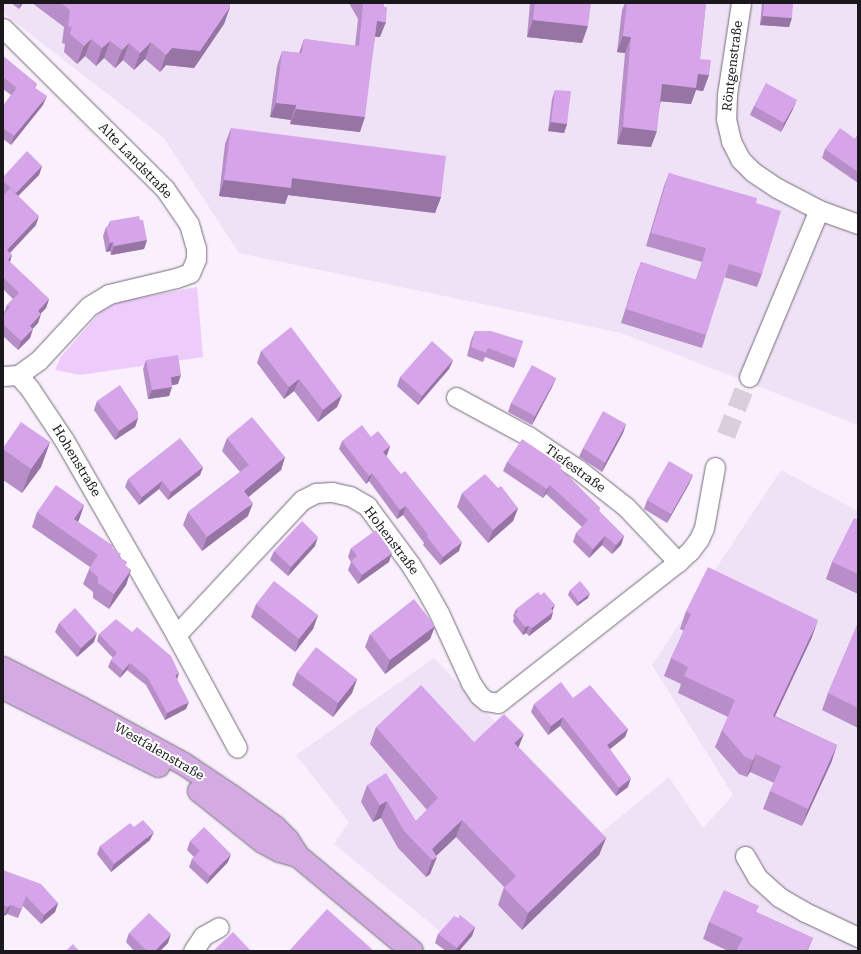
<!DOCTYPE html>
<meta charset="utf-8">
<style>
body{margin:0}
#map{position:relative;width:861px;height:954px;overflow:hidden;background:#f9effd;font-family:"Roboto Serif",serif}
div>[style]{position:absolute}
.built>*{inset:0;background:#f0e2f6}
.green>*{inset:0;background:#edcbfa}
.street-tunnel>*{height:19px;margin-top:-9.5px;transform-origin:0;background:repeating-linear-gradient(90deg,#d8cfdb 0 19px,transparent 0 29px)}
.roads{filter:drop-shadow(0 0 1px #746b77) drop-shadow(0 0 1px #746b77)}
.street>*{height:19px;margin:-9.5px;padding:0 9.5px;transform-origin:9.5px;border-radius:9.5px;background:#fff}
.primary>*{height:22px;margin:-11px;padding:0 11px;transform-origin:11px;border-radius:11px;background:#d4aae3}
.wall>*{inset:0;background:#b88ec8}
.shaded-wall>*{inset:0;background:#9674a3}
.building>*{inset:0;background:#d6a5e9}
span{translate:-50% -50%;white-space:nowrap;text-align:center;line-height:1.15;-webkit-text-stroke:4px #fff;paint-order:stroke}
.street-label{font-size:13px;color:#1b181d}
.frame{position:absolute;inset:0;border:4px solid #1b181d;pointer-events:none}
</style>
<div id="map">
<div class="built">
<i style="clip-path:polygon(3px 3px,858px 3px,858px 425px,621px 333px,239px 253px,163px 137px,3px 13px)"></i>
<i style="clip-path:polygon(781px 470px,858px 511px,858px 951px,464px 951px,334px 844px,349px 822px,296px 755px,434px 658px,602px 832px,669px 777px,703px 828px,733px 795px,652px 665px)"></i>
</div>
<div class="green">
<i style="clip-path:polygon(197px 287px,203px 357px,80px 375px,55px 370px,60px 358px,102px 310px,121px 301px)"></i>
</div>
<div class="street-tunnel">
<i style="left:726px;top:435px;width:62px;rotate:-68.4deg"></i>
</div>
<div class="roads">
<div class="street">
<i style="left:741px;top:3px;width:93px;rotate:98.7deg"></i>
<i style="left:727px;top:95px;width:24px;rotate:92deg"></i>
<i style="left:726px;top:119px;width:23px;rotate:77deg"></i>
<i style="left:731px;top:141px;width:20px;rotate:63deg"></i>
<i style="left:740px;top:159px;width:18px;rotate:45deg"></i>
<i style="left:753px;top:172px;width:29px;rotate:34deg"></i>
<i style="left:777px;top:188px;width:47px;rotate:27.6deg"></i>
<i style="left:819px;top:210px;width:41px;rotate:19.7deg"></i>
<i style="left:3px;top:28px;width:228px;rotate:44.8deg"></i>
<i style="left:165px;top:189px;width:42px;rotate:55.6deg"></i>
<i style="left:189px;top:224px;width:25px;rotate:74deg"></i>
<i style="left:196px;top:248px;width:11px;rotate:90deg"></i>
<i style="left:196px;top:259px;width:15px;rotate:113deg"></i>
<i style="left:190px;top:273px;width:15px;rotate:160deg"></i>
<i style="left:176px;top:278px;width:69px;rotate:166.6deg"></i>
<i style="left:109px;top:294px;width:23px;rotate:149deg"></i>
<i style="left:89px;top:306px;width:74px;rotate:132.8deg"></i>
<i style="left:39px;top:360px;width:26px;rotate:144deg"></i>
<i style="left:18px;top:375px;width:15px;rotate:176deg"></i>
<i style="left:18px;top:375px;width:18px;rotate:49deg"></i>
<i style="left:30px;top:389px;width:61px;rotate:56.3deg"></i>
<i style="left:64px;top:440px;width:225px;rotate:60.1deg"></i>
<i style="left:176px;top:635px;width:128px;rotate:61.6deg"></i>
<i style="left:749px;top:377px;width:181px;rotate:-67.3deg"></i>
<i style="left:456px;top:397px;width:82px;rotate:28.4deg"></i>
<i style="left:528px;top:436px;width:61px;rotate:33.7deg"></i>
<i style="left:579px;top:470px;width:60px;rotate:38.2deg"></i>
<i style="left:626px;top:507px;width:76px;rotate:46.6deg"></i>
<i style="left:176px;top:635px;width:185px;rotate:-47deg"></i>
<i style="left:302px;top:500px;width:16px;rotate:-27deg"></i>
<i style="left:316px;top:493px;width:16px;rotate:-4deg"></i>
<i style="left:332px;top:492px;width:18px;rotate:13deg"></i>
<i style="left:350px;top:496px;width:20px;rotate:30deg"></i>
<i style="left:367px;top:506px;width:72px;rotate:53.4deg"></i>
<i style="left:410px;top:564px;width:26px;rotate:58deg"></i>
<i style="left:424px;top:586px;width:31px;rotate:61deg"></i>
<i style="left:439px;top:613px;width:77px;rotate:65.4deg"></i>
<i style="left:471px;top:683px;width:14px;rotate:56deg"></i>
<i style="left:479px;top:695px;width:9px;rotate:41deg"></i>
<i style="left:486px;top:701px;width:12px;rotate:9deg"></i>
<i style="left:498px;top:703px;width:229px;rotate:-38.1deg"></i>
<i style="left:678px;top:562px;width:16px;rotate:-43deg"></i>
<i style="left:690px;top:551px;width:15px;rotate:-53deg"></i>
<i style="left:699px;top:539px;width:12px;rotate:-66deg"></i>
<i style="left:704px;top:528px;width:62px;rotate:-79.8deg"></i>
<i style="left:745px;top:856px;width:24px;rotate:60deg"></i>
<i style="left:757px;top:877px;width:30px;rotate:42deg"></i>
<i style="left:779px;top:897px;width:30px;rotate:30deg"></i>
<i style="left:805px;top:912px;width:59px;rotate:25.3deg"></i>
<i style="left:193px;top:951px;width:18px;rotate:-56deg"></i>
<i style="left:203px;top:936px;width:18px;rotate:-29deg"></i>
</div>
<div class="primary">
<i style="left:3px;top:668px;width:88px;rotate:27.1deg"></i>
<i style="left:81px;top:708px;width:117px;rotate:28.5deg"></i>
<i style="left:184px;top:764px;width:59px;rotate:34deg"></i>
<i style="left:233px;top:797px;width:52px;rotate:35.5deg"></i>
<i style="left:275px;top:827px;width:18px;rotate:45deg"></i>
<i style="left:288px;top:840px;width:19px;rotate:58deg"></i>
<i style="left:298px;top:856px;width:148px;rotate:39.8deg"></i>
<i style="left:3px;top:688px;width:174px;rotate:26.6deg"></i>
<i style="left:199px;top:791px;width:82px;rotate:38.6deg"></i>
<i style="left:263px;top:842px;width:19px;rotate:28deg"></i>
<i style="left:280px;top:851px;width:19px;rotate:16deg"></i>
</div>
</div>
<div class="wall">
<i style="clip-path:polygon(11px 3px,23px 3px,19px 9px)"></i>
<i style="clip-path:polygon(32px 3px,230px 3px,230px 7px,224px 24px,194px 68px,166px 65px,160px 72px,145px 59px,134px 70px,123px 60px,115px 68px,104px 58px,96px 66px,85px 56px,77px 64px,64px 52px,65px 44px,62px 43px,64px 27px)"></i>
<i style="clip-path:polygon(349px 3px,384px 3px,380px 37px,375px 37px,360px 132px,290px 124px,291px 120px,270px 117px,277px 66px,282px 51px,299px 53px,304px 39px,355px 46px,358px 19px)"></i>
<i style="clip-path:polygon(530px 3px,591px 3px,582px 43px,527px 37px)"></i>
<i style="clip-path:polygon(625px 3px,706px 3px,700px 59px,709px 75px,703px 91px,696px 90px,691px 104px,661px 101px,651px 147px,617px 144px,625px 53px,617px 52px,622px 10px)"></i>
<i style="clip-path:polygon(762px 3px,793px 3px,789px 27px,760px 25px)"></i>
<i style="clip-path:polygon(3px 56px,37px 84px,35px 88px,43px 105px,11px 145px,3px 139px,3px 106px,11px 95px,3px 89px)"></i>
<i style="clip-path:polygon(555px 90px,567px 124px,564px 133px,548px 131px,552px 99px)"></i>
<i style="clip-path:polygon(754px 106px,793px 109px,781px 132px,750px 115px)"></i>
<i style="clip-path:polygon(231px 128px,441px 197px,435px 213px,288px 195px,285px 204px,219px 196px,225px 144px)"></i>
<i style="clip-path:polygon(858px 134px,858px 183px,822px 158px,825px 149px,855px 139px)"></i>
<i style="clip-path:polygon(42px 166px,39px 175px,18px 196px,36px 225px,10px 253px,12px 255px,10px 262px,49px 299px,46px 308px,41px 313px,38px 323px,33px 328px,30px 338px,18px 350px,3px 336px,3px 315px,7px 305px,13px 299px,3px 289px,3px 196px,4px 195px,3px 193px,3px 177px)"></i>
<i style="clip-path:polygon(669px 173px,756px 203px,762px 274px,757px 287px,724px 277px,706px 335px,702px 348px,621px 323px,636px 275px,641px 262px,696px 280px,702px 262px,646px 246px,664px 186px)"></i>
<i style="clip-path:polygon(140px 220px,147px 240px,144px 249px,111px 255px,110px 251px,106px 252px,103px 236px,106px 227px,108px 226px,110px 221px)"></i>
<i style="clip-path:polygon(475px 331px,523px 341px,514px 368px,485px 357px,483px 362px,467px 356px,471px 340px)"></i>
<i style="clip-path:polygon(261px 351px,342px 395px,337px 407px,318px 422px,294px 391px,284px 399px,257px 363px)"></i>
<i style="clip-path:polygon(146px 360px,178px 384px,172px 385px,169px 396px,148px 399px,143px 369px)"></i>
<i style="clip-path:polygon(453px 360px,449px 369px,418px 405px,397px 386px,400px 377px)"></i>
<i style="clip-path:polygon(556px 378px,552px 387px,532px 425px,508px 412px,511px 403px)"></i>
<i style="clip-path:polygon(97px 401px,138px 418px,135px 427px,115px 440px,94px 410px)"></i>
<i style="clip-path:polygon(626px 424px,623px 433px,602px 472px,579px 457px,583px 448px)"></i>
<i style="clip-path:polygon(371px 437px,390px 446px,387px 455px,386px 456px,459px 551px,440px 565px,423px 545px,424px 543px,403px 515px,397px 519px,369px 481px,366px 484px,339px 449px,342px 441px)"></i>
<i style="clip-path:polygon(227px 438px,285px 457px,281px 470px,248px 497px,248px 516px,202px 551px,183px 525px,188px 512px,240px 472px,222px 451px)"></i>
<i style="clip-path:polygon(50px 442px,41px 467px,22px 493px,3px 480px,3px 448px)"></i>
<i style="clip-path:polygon(507px 462px,561px 469px,600px 508px,599px 511px,624px 536px,621px 545px,612px 554px,602px 545px,589px 558px,573px 542px,576px 533px,582px 527px,546px 494px,543px 498px,503px 471px)"></i>
<i style="clip-path:polygon(203px 467px,200px 475px,168px 500px,159px 489px,139px 505px,125px 487px,128px 479px)"></i>
<i style="clip-path:polygon(693px 475px,689px 484px,667px 523px,644px 509px,647px 500px)"></i>
<i style="clip-path:polygon(462px 493px,518px 508px,513px 521px,488px 543px,457px 507px)"></i>
<i style="clip-path:polygon(84px 505px,78px 522px,113px 546px,112px 548px,120px 558px,127px 562px,125px 566px,131px 570px,126px 585px,109px 609px,93px 598px,93px 592px,83px 584px,90px 567px,32px 527px,37px 512px)"></i>
<i style="clip-path:polygon(858px 520px,858px 594px,826px 579px,832px 562px)"></i>
<i style="clip-path:polygon(315px 546px,288px 576px,270px 560px,274px 551px)"></i>
<i style="clip-path:polygon(351px 548px,389px 562px,358px 584px,348px 570px,351px 562px,348px 557px)"></i>
<i style="clip-path:polygon(570px 590px,588px 598px,577px 606px,568px 595px)"></i>
<i style="clip-path:polygon(256px 604px,318px 615px,313px 629px,295px 652px,251px 617px)"></i>
<i style="clip-path:polygon(516px 609px,553px 611px,553px 612px,551px 619px,529px 636px,526px 633px,523px 635px,513px 622px,514px 617px,513px 616px)"></i>
<i style="clip-path:polygon(686px 611px,812px 637px,775px 716px,837px 745px,831px 763px,802px 826px,763px 809px,770px 791px,774px 783px,750px 772px,747px 777px,739px 774px,715px 747px,722px 730px,728px 717px,678px 693px,681px 684px,664px 676px,671px 658px,684px 631px,680px 629px)"></i>
<i style="clip-path:polygon(59px 623px,94px 642px,77px 657px,55px 632px)"></i>
<i style="clip-path:polygon(858px 623px,858px 728px,822px 710px,828px 693px)"></i>
<i style="clip-path:polygon(435px 626px,430px 639px,385px 674px,365px 647px,370px 634px)"></i>
<i style="clip-path:polygon(99px 634px,177px 679px,186px 709px,165px 720px,146px 685px,127px 670px,120px 678px,108px 667px,111px 660px,113px 658px,97px 641px)"></i>
<i style="clip-path:polygon(297px 672px,357px 679px,352px 693px,333px 717px,292px 685px)"></i>
<i style="clip-path:polygon(573px 698px,628px 729px,625px 737px,610px 749px,628px 787px,616px 796px,560px 726px,548px 735px,531px 712px,534px 704px)"></i>
<i style="clip-path:polygon(376px 727px,474px 742px,519px 748px,606px 838px,599px 855px,522px 930px,498px 905px,504px 887px,456px 837px,436px 856px,430px 874px,426px 877px,398px 848px,381px 818px,373px 822px,361px 802px,367px 785px,416px 821px,427px 810px,370px 744px)"></i>
<i style="clip-path:polygon(134px 827px,150px 840px,111px 872px,97px 854px,100px 846px)"></i>
<i style="clip-path:polygon(190px 841px,228px 862px,207px 884px,189px 867px,192px 859px,194px 857px,187px 850px)"></i>
<i style="clip-path:polygon(3px 870px,58px 903px,55px 912px,41px 924px,23px 906px,18px 918px,7px 914px,4px 916px,3px 916px)"></i>
<i style="clip-path:polygon(756px 912px,813px 938px,808px 950px,811px 951px,728px 951px,703px 939px,709px 922px)"></i>
<i style="clip-path:polygon(458px 918px,475px 927px,472px 936px,459px 951px,446px 951px,435px 943px,438px 934px)"></i>
<i style="clip-path:polygon(129px 933px,168px 943px,160px 951px,134px 951px,126px 942px)"></i>
</div>
<div class="shaded-wall">
<i style="clip-path:polygon(21px 3px,23px 3px,19px 9px)"></i>
<i style="clip-path:polygon(230px 7px,224px 24px,194px 68px,166px 65px,160px 72px,166px 55px,172px 48px)"></i>
<i style="clip-path:polygon(763px 16px,792px 18px,789px 27px,760px 25px)"></i>
<i style="clip-path:polygon(533px 20px,588px 26px,582px 43px,527px 37px)"></i>
<i style="clip-path:polygon(377px 21px,386px 22px,380px 37px,371px 36px)"></i>
<i style="clip-path:polygon(623px 36px,631px 37px,625px 53px,617px 52px)"></i>
<i style="clip-path:polygon(91px 39px,85px 56px,77px 64px,84px 46px)"></i>
<i style="clip-path:polygon(110px 41px,104px 58px,96px 66px,102px 48px)"></i>
<i style="clip-path:polygon(151px 42px,145px 59px,134px 70px,140px 53px)"></i>
<i style="clip-path:polygon(129px 43px,123px 60px,115px 68px,122px 50px)"></i>
<i style="clip-path:polygon(698px 74px,709px 75px,703px 91px,696px 90px,691px 104px,656px 101px,662px 84px)"></i>
<i style="clip-path:polygon(47px 96px,43px 105px,11px 145px,14px 136px)"></i>
<i style="clip-path:polygon(797px 100px,793px 109px,781px 132px,784px 123px)"></i>
<i style="clip-path:polygon(276px 103px,296px 105px,291px 120px,270px 117px)"></i>
<i style="clip-path:polygon(296px 109px,365px 117px,360px 132px,290px 124px)"></i>
<i style="clip-path:polygon(551px 122px,567px 124px,564px 133px,548px 131px)"></i>
<i style="clip-path:polygon(623px 127px,657px 131px,651px 147px,617px 144px)"></i>
<i style="clip-path:polygon(42px 166px,39px 175px,12px 202px,16px 193px)"></i>
<i style="clip-path:polygon(292px 178px,441px 197px,435px 213px,288px 195px,285px 204px,219px 196px,224px 180px)"></i>
<i style="clip-path:polygon(39px 216px,36px 225px,4px 259px,7px 250px)"></i>
<i style="clip-path:polygon(147px 240px,144px 249px,111px 255px,114px 246px)"></i>
<i style="clip-path:polygon(113px 242px,110px 251px,106px 252px,110px 243px)"></i>
<i style="clip-path:polygon(12px 255px,9px 264px,8px 260px)"></i>
<i style="clip-path:polygon(49px 299px,46px 308px,35px 320px,38px 311px)"></i>
<i style="clip-path:polygon(41px 314px,38px 323px,27px 335px,30px 326px)"></i>
<i style="clip-path:polygon(33px 329px,30px 338px,18px 350px,21px 341px)"></i>
<i style="clip-path:polygon(453px 360px,449px 369px,418px 405px,422px 396px)"></i>
<i style="clip-path:polygon(181px 375px,178px 384px,168px 386px,171px 377px)"></i>
<i style="clip-path:polygon(556px 378px,552px 387px,532px 425px,535px 416px)"></i>
<i style="clip-path:polygon(299px 379px,294px 391px,284px 399px,289px 387px)"></i>
<i style="clip-path:polygon(172px 387px,169px 396px,148px 399px,152px 390px)"></i>
<i style="clip-path:polygon(342px 395px,337px 407px,318px 422px,323px 410px)"></i>
<i style="clip-path:polygon(138px 418px,135px 427px,115px 440px,119px 431px)"></i>
<i style="clip-path:polygon(626px 424px,623px 433px,602px 472px,605px 463px)"></i>
<i style="clip-path:polygon(50px 442px,41px 467px,22px 493px,31px 469px)"></i>
<i style="clip-path:polygon(390px 446px,387px 455px,379px 460px,383px 452px)"></i>
<i style="clip-path:polygon(285px 457px,281px 470px,239px 505px,244px 491px)"></i>
<i style="clip-path:polygon(203px 467px,200px 475px,168px 500px,171px 492px)"></i>
<i style="clip-path:polygon(372px 473px,369px 481px,366px 484px,369px 476px)"></i>
<i style="clip-path:polygon(693px 475px,689px 484px,667px 523px,671px 514px)"></i>
<i style="clip-path:polygon(162px 481px,159px 489px,139px 505px,142px 497px)"></i>
<i style="clip-path:polygon(550px 485px,546px 494px,543px 498px,547px 489px)"></i>
<i style="clip-path:polygon(253px 503px,248px 516px,202px 551px,207px 537px)"></i>
<i style="clip-path:polygon(84px 505px,79px 520px,69px 535px,74px 519px)"></i>
<i style="clip-path:polygon(406px 506px,403px 515px,397px 519px,400px 510px)"></i>
<i style="clip-path:polygon(518px 508px,513px 521px,488px 543px,493px 530px)"></i>
<i style="clip-path:polygon(605px 536px,602px 545px,589px 558px,593px 549px)"></i>
<i style="clip-path:polygon(624px 536px,621px 545px,612px 554px,616px 545px)"></i>
<i style="clip-path:polygon(318px 537px,315px 546px,288px 576px,291px 567px)"></i>
<i style="clip-path:polygon(462px 542px,459px 551px,440px 565px,443px 557px)"></i>
<i style="clip-path:polygon(392px 553px,389px 562px,358px 584px,362px 575px)"></i>
<i style="clip-path:polygon(131px 570px,126px 585px,109px 609px,114px 594px)"></i>
<i style="clip-path:polygon(590px 593px,588px 598px,577px 606px,579px 602px)"></i>
<i style="clip-path:polygon(555px 605px,552px 612px,551px 608px)"></i>
<i style="clip-path:polygon(553px 612px,551px 619px,529px 636px,532px 628px)"></i>
<i style="clip-path:polygon(318px 615px,313px 629px,295px 652px,299px 639px)"></i>
<i style="clip-path:polygon(818px 620px,812px 637px,767px 733px,773px 716px)"></i>
<i style="clip-path:polygon(435px 626px,430px 639px,385px 674px,390px 660px)"></i>
<i style="clip-path:polygon(529px 626px,526px 633px,523px 635px,525px 627px)"></i>
<i style="clip-path:polygon(97px 633px,94px 642px,77px 657px,81px 648px)"></i>
<i style="clip-path:polygon(130px 663px,127px 670px,120px 678px,123px 671px)"></i>
<i style="clip-path:polygon(179px 673px,177px 680px,175px 675px)"></i>
<i style="clip-path:polygon(357px 679px,352px 693px,333px 717px,338px 703px)"></i>
<i style="clip-path:polygon(189px 702px,186px 709px,165px 720px,167px 713px)"></i>
<i style="clip-path:polygon(563px 717px,560px 726px,548px 735px,551px 726px)"></i>
<i style="clip-path:polygon(628px 729px,625px 737px,604px 754px,607px 745px)"></i>
<i style="clip-path:polygon(524px 734px,517px 751px,514px 743px)"></i>
<i style="clip-path:polygon(837px 745px,831px 763px,802px 826px,808px 809px)"></i>
<i style="clip-path:polygon(756px 754px,750px 772px,747px 777px,753px 760px)"></i>
<i style="clip-path:polygon(631px 778px,628px 787px,616px 796px,619px 788px)"></i>
<i style="clip-path:polygon(387px 801px,381px 818px,373px 822px,380px 805px)"></i>
<i style="clip-path:polygon(462px 820px,456px 837px,432px 860px,432px 849px)"></i>
<i style="clip-path:polygon(154px 832px,150px 840px,111px 872px,114px 864px)"></i>
<i style="clip-path:polygon(606px 838px,599px 855px,522px 930px,528px 913px)"></i>
<i style="clip-path:polygon(231px 854px,228px 862px,207px 884px,210px 876px)"></i>
<i style="clip-path:polygon(437px 857px,430px 874px,426px 877px,432px 860px)"></i>
<i style="clip-path:polygon(58px 903px,55px 912px,41px 924px,44px 915px)"></i>
<i style="clip-path:polygon(11px 905px,7px 914px,4px 916px,8px 907px)"></i>
<i style="clip-path:polygon(475px 927px,472px 936px,459px 951px,456px 951px,457px 948px)"></i>
<i style="clip-path:polygon(171px 934px,168px 943px,160px 951px,155px 951px)"></i>
</div>
<div class="building">
<i style="clip-path:polygon(61px 3px,230px 3px,230px 7px,200px 51px,172px 48px,166px 55px,151px 42px,140px 53px,129px 43px,122px 50px,110px 41px,102px 48px,91px 39px,84px 46px,70px 34px,72px 27px,68px 26px,70px 10px)"></i>
<i style="clip-path:polygon(363px 3px,384px 3px,384px 7px,387px 7px,386px 22px,377px 21px,365px 117px,296px 109px,296px 105px,276px 103px,282px 51px,302px 53px,304px 39px,359px 46px,363px 5px)"></i>
<i style="clip-path:polygon(535px 3px,591px 3px,588px 26px,533px 20px)"></i>
<i style="clip-path:polygon(627px 3px,706px 3px,700px 59px,711px 60px,709px 75px,698px 74px,696px 88px,662px 84px,657px 131px,623px 127px,631px 37px,623px 36px)"></i>
<i style="clip-path:polygon(764px 3px,793px 3px,792px 18px,763px 16px)"></i>
<i style="clip-path:polygon(3px 56px,37px 84px,34px 87px,47px 96px,14px 136px,3px 128px,3px 106px,17px 88px,3px 77px)"></i>
<i style="clip-path:polygon(766px 83px,797px 100px,784px 123px,754px 106px)"></i>
<i style="clip-path:polygon(555px 90px,571px 91px,567px 124px,551px 122px)"></i>
<i style="clip-path:polygon(231px 128px,446px 156px,441px 197px,292px 178px,291px 188px,224px 180px)"></i>
<i style="clip-path:polygon(840px 128px,855px 139px,858px 134px,858px 172px,825px 149px)"></i>
<i style="clip-path:polygon(27px 151px,42px 166px,16px 193px,3px 181px,3px 177px)"></i>
<i style="clip-path:polygon(669px 173px,757px 198px,756px 203px,781px 211px,762px 274px,729px 264px,706px 335px,626px 309px,641px 262px,697px 280px,706px 248px,651px 233px)"></i>
<i style="clip-path:polygon(10px 188px,39px 216px,7px 250px,12px 255px,8px 260px,49px 299px,38px 311px,41px 314px,30px 326px,33px 329px,21px 341px,3px 324px,3px 315px,10px 307px,7px 305px,19px 293px,3px 277px,3px 196px)"></i>
<i style="clip-path:polygon(139px 216px,140px 220px,143px 220px,147px 240px,114px 246px,113px 242px,110px 243px,106px 227px,110px 226px,110px 221px)"></i>
<i style="clip-path:polygon(291px 327px,342px 395px,323px 410px,299px 379px,289px 387px,261px 351px)"></i>
<i style="clip-path:polygon(475px 331px,491px 331px,523px 341px,517px 359px,488px 348px,486px 353px,471px 347px)"></i>
<i style="clip-path:polygon(432px 341px,453px 360px,422px 396px,400px 377px)"></i>
<i style="clip-path:polygon(178px 355px,181px 375px,171px 377px,172px 387px,152px 390px,146px 360px)"></i>
<i style="clip-path:polygon(532px 365px,556px 378px,535px 416px,511px 403px)"></i>
<i style="clip-path:polygon(120px 385px,138px 412px,138px 418px,119px 431px,97px 401px)"></i>
<i style="clip-path:polygon(603px 411px,626px 424px,605px 463px,583px 448px)"></i>
<i style="clip-path:polygon(252px 417px,285px 457px,244px 491px,253px 503px,207px 537px,188px 512px,249px 465px,227px 438px)"></i>
<i style="clip-path:polygon(21px 422px,50px 442px,31px 469px,3px 449px,3px 448px)"></i>
<i style="clip-path:polygon(362px 425px,371px 437px,378px 431px,390px 446px,383px 452px,401px 474px,405px 471px,462px 542px,443px 557px,427px 537px,428px 535px,406px 506px,400px 510px,372px 473px,369px 476px,342px 441px)"></i>
<i style="clip-path:polygon(180px 438px,203px 467px,171px 492px,162px 481px,142px 497px,128px 479px)"></i>
<i style="clip-path:polygon(522px 439px,562px 466px,560px 469px,600px 508px,598px 510px,624px 536px,616px 545px,605px 536px,593px 549px,576px 533px,588px 520px,550px 485px,547px 489px,507px 462px)"></i>
<i style="clip-path:polygon(669px 461px,693px 475px,671px 514px,647px 500px)"></i>
<i style="clip-path:polygon(485px 474px,498px 488px,501px 486px,518px 508px,493px 530px,462px 493px)"></i>
<i style="clip-path:polygon(56px 485px,84px 505px,74px 519px,113px 546px,112px 548px,121px 554px,119px 557px,127px 562px,125px 565px,131px 570px,114px 594px,98px 583px,98px 577px,89px 569px,98px 555px,37px 512px)"></i>
<i style="clip-path:polygon(854px 518px,858px 520px,858px 574px,832px 562px)"></i>
<i style="clip-path:polygon(302px 521px,318px 537px,291px 567px,274px 551px)"></i>
<i style="clip-path:polygon(376px 530px,392px 553px,362px 575px,351px 561px,357px 556px,351px 548px)"></i>
<i style="clip-path:polygon(708px 567px,818px 620px,773px 716px,837px 745px,808px 809px,770px 791px,781px 766px,756px 754px,753px 760px,745px 757px,722px 730px,735px 700px,684px 676px,688px 667px,671px 658px,691px 614px,686px 611px)"></i>
<i style="clip-path:polygon(274px 581px,318px 615px,299px 639px,256px 604px)"></i>
<i style="clip-path:polygon(580px 581px,590px 593px,579px 602px,570px 590px)"></i>
<i style="clip-path:polygon(538px 592px,541px 595px,544px 592px,555px 605px,551px 608px,553px 612px,532px 628px,529px 626px,525px 627px,515px 614px,518px 612px,516px 609px)"></i>
<i style="clip-path:polygon(414px 599px,435px 626px,390px 660px,370px 634px)"></i>
<i style="clip-path:polygon(75px 608px,97px 633px,81px 648px,59px 623px)"></i>
<i style="clip-path:polygon(116px 619px,132px 632px,137px 627px,171px 656px,179px 673px,175px 675px,189px 702px,167px 713px,148px 678px,130px 663px,123px 671px,111px 660px,117px 653px,99px 634px)"></i>
<i style="clip-path:polygon(858px 623px,858px 708px,828px 693px)"></i>
<i style="clip-path:polygon(316px 647px,357px 679px,338px 703px,297px 672px)"></i>
<i style="clip-path:polygon(561px 682px,573px 698px,590px 685px,628px 729px,607px 745px,631px 778px,619px 788px,563px 717px,551px 726px,534px 704px)"></i>
<i style="clip-path:polygon(421px 685px,474px 742px,504px 714px,524px 734px,514px 743px,606px 838px,528px 913px,504px 888px,516px 876px,462px 820px,432px 849px,437px 857px,432px 860px,404px 831px,387px 801px,380px 805px,367px 785px,386px 773px,416px 821px,438px 798px,376px 727px)"></i>
<i style="clip-path:polygon(143px 820px,154px 832px,114px 864px,100px 846px,130px 823px,134px 827px)"></i>
<i style="clip-path:polygon(204px 827px,231px 854px,210px 876px,192px 859px,200px 851px,190px 841px)"></i>
<i style="clip-path:polygon(3px 870px,41px 884px,58px 903px,44px 915px,26px 896px,21px 909px,11px 905px,8px 907px,3px 905px)"></i>
<i style="clip-path:polygon(724px 890px,759px 906px,756px 912px,813px 938px,807px 950px,811px 951px,736px 951px,743px 938px,709px 922px)"></i>
<i style="clip-path:polygon(327px 909px,374px 951px,289px 951px)"></i>
<i style="clip-path:polygon(149px 913px,171px 934px,155px 951px,147px 951px,129px 933px)"></i>
<i style="clip-path:polygon(460px 915px,475px 927px,457px 948px,438px 934px,454px 916px,458px 918px)"></i>
<i style="clip-path:polygon(233px 932px,250px 950px,249px 951px,213px 951px)"></i>
<i style="clip-path:polygon(73px 944px,79px 951px,66px 951px)"></i>
</div>
<div class="street-label">
<span style="left:733px;top:66px;rotate:-83deg">Röntgenstraße</span>
<span style="left:135px;top:161px;rotate:46deg">Alte Landstraße</span>
<span style="left:76px;top:461px;rotate:59deg">Hohenstraße</span>
<span style="left:575px;top:469px;rotate:36deg">Tiefestraße</span>
<span style="left:391px;top:541px;rotate:53deg">Hohenstraße</span>
<span style="left:159px;top:752px;rotate:30deg">Westfalenstraße</span>
</div>
<div class="frame"></div>
</div>
